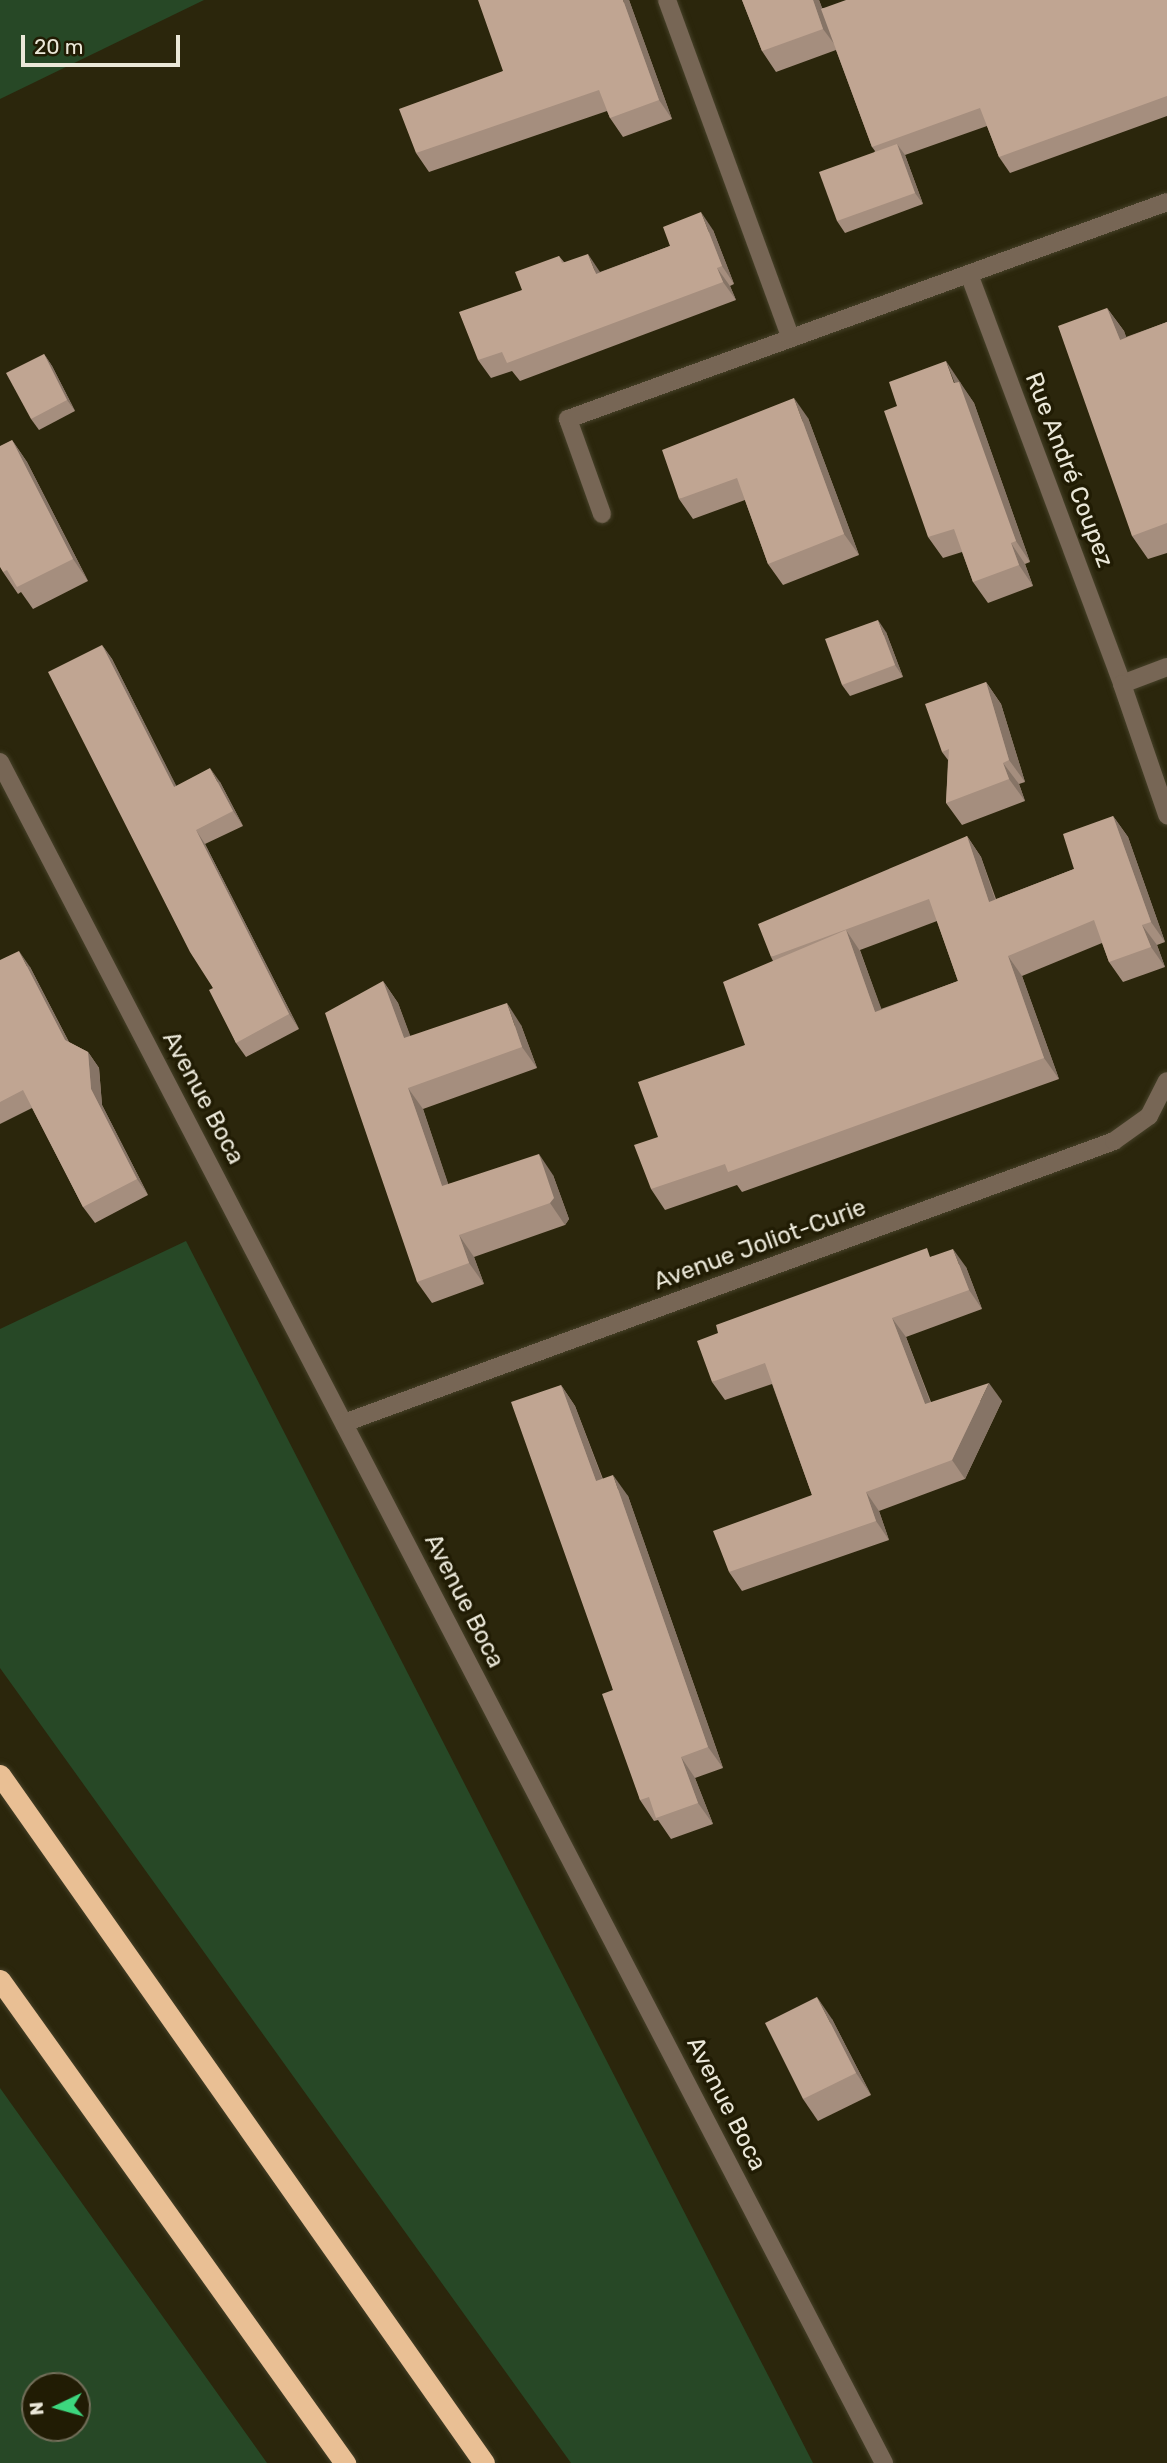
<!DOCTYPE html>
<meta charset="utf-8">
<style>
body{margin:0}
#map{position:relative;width:1167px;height:2463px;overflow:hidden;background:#2b260c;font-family:Rubik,sans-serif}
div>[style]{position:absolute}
.green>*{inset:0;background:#274826}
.roads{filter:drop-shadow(0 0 2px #464129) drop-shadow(0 0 2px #464129)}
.street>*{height:18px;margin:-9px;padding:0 9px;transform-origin:9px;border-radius:9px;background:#765}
.highway>*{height:21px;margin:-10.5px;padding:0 10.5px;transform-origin:10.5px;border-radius:10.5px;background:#e9bf94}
.wall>*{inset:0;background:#a58e7e}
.shaded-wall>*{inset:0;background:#867466}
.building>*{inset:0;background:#c0a592}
span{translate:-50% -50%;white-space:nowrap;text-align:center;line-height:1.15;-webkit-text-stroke:7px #211c04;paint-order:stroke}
.street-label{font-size:24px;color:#ebe8d9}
.north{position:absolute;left:21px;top:2372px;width:70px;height:70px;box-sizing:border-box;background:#211c04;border:2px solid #726e59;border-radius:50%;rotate:265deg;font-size:19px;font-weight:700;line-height:28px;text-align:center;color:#ebe8d9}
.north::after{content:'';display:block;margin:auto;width:24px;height:32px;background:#3dd77e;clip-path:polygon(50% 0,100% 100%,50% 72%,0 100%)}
.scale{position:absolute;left:21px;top:35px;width:159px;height:32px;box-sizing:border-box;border:4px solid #ebe8d9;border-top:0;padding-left:9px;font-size:21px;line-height:24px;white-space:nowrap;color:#ebe8d9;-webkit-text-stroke:5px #211c04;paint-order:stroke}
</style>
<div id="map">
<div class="green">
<i style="clip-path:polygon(0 0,204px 0,0 99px)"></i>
<i style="clip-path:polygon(186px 1241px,813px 2463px,571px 2463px,0 1668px,0 1329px)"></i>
<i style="clip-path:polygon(evenodd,0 2088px,267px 2463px,0 2463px,0 2088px,35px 2386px,77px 2386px,77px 2428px,35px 2428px,35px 2386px)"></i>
</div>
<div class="roads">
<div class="street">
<i style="left:667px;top:0;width:360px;rotate:69.9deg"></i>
<i style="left:969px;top:274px;width:438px;rotate:69.5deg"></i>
<i style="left:602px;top:514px;width:101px;rotate:-109.7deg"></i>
<i style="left:568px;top:419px;width:637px;rotate:-19.91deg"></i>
<i style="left:1167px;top:667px;width:48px;rotate:159.3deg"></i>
<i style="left:1122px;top:684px;width:139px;rotate:71deg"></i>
<i style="left:0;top:762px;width:1917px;rotate:62.54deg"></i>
<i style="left:344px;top:1423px;width:820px;rotate:-20.11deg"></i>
<i style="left:1114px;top:1141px;width:43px;rotate:-35.5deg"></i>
<i style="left:1149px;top:1116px;width:39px;rotate:-63deg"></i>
</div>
<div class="highway">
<i style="left:0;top:1775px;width:841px;rotate:54.87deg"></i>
<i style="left:0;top:1980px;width:594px;rotate:54.46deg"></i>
</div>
</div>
<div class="wall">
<i style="clip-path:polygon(629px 0,672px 119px,623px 137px,610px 118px,607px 111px,429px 172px,416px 153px,503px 71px)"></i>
<i style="clip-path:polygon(742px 0,819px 0,822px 8px,1167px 0,1167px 116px,1010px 173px,999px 157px,987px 126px,905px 155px,923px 204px,845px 233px,837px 221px,875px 151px,872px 147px,836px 50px,776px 72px,762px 51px)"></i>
<i style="clip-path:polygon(713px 230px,734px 284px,730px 286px,736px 300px,520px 381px,512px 371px,491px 378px,478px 360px,522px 290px,559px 256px,564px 262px,600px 272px)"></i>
<i style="clip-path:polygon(1107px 308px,1124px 331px,1126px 337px,1167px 322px,1167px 553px,1148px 559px,1132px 536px)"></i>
<i style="clip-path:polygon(44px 354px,52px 366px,75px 411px,39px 430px,31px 419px)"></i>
<i style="clip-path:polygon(960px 382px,962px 386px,974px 403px,1030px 562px,1025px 564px,1033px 586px,988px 603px,973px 582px,962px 552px,943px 558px,928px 537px)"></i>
<i style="clip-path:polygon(808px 418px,859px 555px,783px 585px,768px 564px,745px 500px,693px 519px,679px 499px)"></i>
<i style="clip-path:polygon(12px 440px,27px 462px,88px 581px,33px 609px,21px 592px,18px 594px,3px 572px)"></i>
<i style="clip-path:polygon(886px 632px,903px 677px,850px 696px,842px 685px)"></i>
<i style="clip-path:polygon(102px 645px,112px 659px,176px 786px,220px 782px,243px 826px,205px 844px,299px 1029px,246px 1057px,236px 1043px,213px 988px)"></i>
<i style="clip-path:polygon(986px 682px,1001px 704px,1025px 782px,1019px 784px,1025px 801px,962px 825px,946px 803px,948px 760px,942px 752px)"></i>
<i style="clip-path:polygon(evenodd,1113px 816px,1128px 837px,1165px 942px,1157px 945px,1165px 967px,1123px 982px,1109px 962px,1102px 943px,1022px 976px,1059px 1079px,742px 1192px,737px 1185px,665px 1210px,651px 1189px,658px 1137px,745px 1045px,773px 961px,771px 957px,967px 836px,981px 857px,996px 899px,1074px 869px,1113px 816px,937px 921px,958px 981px,881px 1009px,860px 950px,937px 921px)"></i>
<i style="clip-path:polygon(0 960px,30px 967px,69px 1042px,88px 1052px,99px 1068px,102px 1105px,148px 1195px,95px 1223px,83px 1207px,32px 1108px,0 1124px)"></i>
<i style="clip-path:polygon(383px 981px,398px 1003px,410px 1036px,521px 1025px,537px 1068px,423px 1109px,448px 1184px,553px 1175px,569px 1219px,565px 1225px,474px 1257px,484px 1284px,432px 1303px,417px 1282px)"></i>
<i style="clip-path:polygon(933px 1256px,966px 1267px,982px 1309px,906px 1337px,931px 1402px,1002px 1401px,965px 1479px,879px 1511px,889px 1540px,742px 1591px,729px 1572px,812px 1495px,772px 1384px,725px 1400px,712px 1382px)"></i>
<i style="clip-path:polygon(561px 1385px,575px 1406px,603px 1479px,628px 1496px,723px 1768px,695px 1778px,713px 1824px,671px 1839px,658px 1820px,654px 1821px,640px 1800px,613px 1690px)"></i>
<i style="clip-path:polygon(832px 2019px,871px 2095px,818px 2121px,803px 2099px)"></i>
</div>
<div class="shaded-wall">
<i style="clip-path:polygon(623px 0,629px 0,672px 119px,659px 100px)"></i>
<i style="clip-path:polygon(813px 0,819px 0,838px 49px,823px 29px)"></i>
<i style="clip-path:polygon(897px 144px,905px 155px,923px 204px,915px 193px)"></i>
<i style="clip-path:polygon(701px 212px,713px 230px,734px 284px,722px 266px)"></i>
<i style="clip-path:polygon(588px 254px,600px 272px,608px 292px,596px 274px)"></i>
<i style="clip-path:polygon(717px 268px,730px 286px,736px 300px,723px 282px)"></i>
<i style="clip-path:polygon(1107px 308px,1124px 331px,1136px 363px,1120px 340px)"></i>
<i style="clip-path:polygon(44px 354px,52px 366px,75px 411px,67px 400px)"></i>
<i style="clip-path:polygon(946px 361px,974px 403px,1030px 562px,1016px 541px)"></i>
<i style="clip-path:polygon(794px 398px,808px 418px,859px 555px,844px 534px)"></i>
<i style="clip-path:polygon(12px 440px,27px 462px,88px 581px,73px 559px)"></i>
<i style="clip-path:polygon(1011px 543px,1025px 564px,1033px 586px,1019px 565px)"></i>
<i style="clip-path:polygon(878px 620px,886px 632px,903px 677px,895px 665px)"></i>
<i style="clip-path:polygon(102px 645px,112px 659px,184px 801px,174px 787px)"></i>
<i style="clip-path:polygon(986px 682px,1001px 704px,1025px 782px,1009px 760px)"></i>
<i style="clip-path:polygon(1003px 763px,1019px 784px,1025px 801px,1009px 779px)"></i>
<i style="clip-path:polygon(210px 768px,220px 782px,243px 826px,233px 811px)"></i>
<i style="clip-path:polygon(1113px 816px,1128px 837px,1165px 942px,1151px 922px)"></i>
<i style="clip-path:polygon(196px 830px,205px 844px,299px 1029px,289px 1014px)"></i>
<i style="clip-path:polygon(967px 836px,981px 857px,1003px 923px,989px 902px)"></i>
<i style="clip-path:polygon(1142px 925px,1157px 945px,1165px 967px,1151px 947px)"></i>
<i style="clip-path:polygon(846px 930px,860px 951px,890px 1032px,875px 1012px)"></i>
<i style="clip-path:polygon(19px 951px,30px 967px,76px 1056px,65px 1040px)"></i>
<i style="clip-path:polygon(1008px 956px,1022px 976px,1059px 1079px,1044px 1058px)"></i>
<i style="clip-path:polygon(383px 981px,398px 1003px,419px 1059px,404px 1038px)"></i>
<i style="clip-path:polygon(507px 1003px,521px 1025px,537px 1068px,522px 1047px)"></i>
<i style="clip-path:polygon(88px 1052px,99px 1068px,102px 1105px,148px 1195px,137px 1179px,91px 1089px)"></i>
<i style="clip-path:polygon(408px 1088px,423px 1109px,456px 1207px,442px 1186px)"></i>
<i style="clip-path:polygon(539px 1154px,553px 1175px,569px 1219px,565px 1225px,550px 1203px)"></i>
<i style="clip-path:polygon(459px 1235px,474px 1257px,484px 1284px,469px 1263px)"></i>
<i style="clip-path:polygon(953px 1249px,966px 1267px,982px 1309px,969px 1290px)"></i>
<i style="clip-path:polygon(892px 1318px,906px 1337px,938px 1423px,925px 1404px)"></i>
<i style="clip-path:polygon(989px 1383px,1002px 1401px,965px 1479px,952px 1460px)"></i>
<i style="clip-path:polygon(561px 1385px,575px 1406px,611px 1502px,596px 1481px)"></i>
<i style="clip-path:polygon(613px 1475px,628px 1496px,723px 1768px,708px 1747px)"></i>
<i style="clip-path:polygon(866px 1492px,879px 1511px,889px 1540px,876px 1521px)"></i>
<i style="clip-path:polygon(681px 1757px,695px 1778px,713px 1824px,698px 1803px)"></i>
<i style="clip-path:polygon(817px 1997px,832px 2019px,871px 2095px,856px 2073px)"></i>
</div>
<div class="building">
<i style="clip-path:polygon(478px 0,623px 0,659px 100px,610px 118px,599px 90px,416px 153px,399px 109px,503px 71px)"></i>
<i style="clip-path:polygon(742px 0,813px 0,823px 29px,762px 51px)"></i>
<i style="clip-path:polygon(846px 0,1167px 0,1167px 96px,999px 157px,980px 108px,872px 147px,821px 9px)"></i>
<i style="clip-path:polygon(897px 144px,915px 193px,837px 221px,819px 172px)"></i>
<i style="clip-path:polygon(701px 212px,722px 266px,717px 268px,723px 282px,507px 363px,502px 352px,478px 360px,459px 312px,522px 290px,515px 272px,559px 256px,562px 263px,588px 254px,596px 274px,670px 246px,663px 227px)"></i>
<i style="clip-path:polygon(1107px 308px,1120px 340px,1167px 322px,1167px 523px,1132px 536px,1058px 326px)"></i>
<i style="clip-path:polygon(44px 354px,67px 400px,31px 419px,6px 373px)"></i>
<i style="clip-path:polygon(946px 361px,954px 383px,959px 382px,1016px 541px,1011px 543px,1019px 565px,973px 582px,954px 529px,928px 537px,884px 411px,897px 406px,889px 382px)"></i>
<i style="clip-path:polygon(794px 398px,844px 534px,768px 564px,737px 478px,679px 499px,662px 450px)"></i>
<i style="clip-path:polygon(12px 440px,73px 559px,17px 587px,7px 570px,3px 572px,0 567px,0 446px)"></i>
<i style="clip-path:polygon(878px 620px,895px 665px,842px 685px,825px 639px)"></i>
<i style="clip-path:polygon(102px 645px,174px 787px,210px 768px,233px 811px,196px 830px,289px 1014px,236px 1043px,209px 990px,213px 988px,190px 952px,48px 672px)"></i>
<i style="clip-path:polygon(986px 682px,1009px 760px,1003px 763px,1009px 779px,946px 803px,949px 749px,942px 752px,925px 704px)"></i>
<i style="clip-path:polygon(1113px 816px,1151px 922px,1142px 925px,1151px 947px,1109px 962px,1094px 920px,1008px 956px,1044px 1058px,728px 1172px,725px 1164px,651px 1189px,634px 1145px,658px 1137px,638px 1082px,745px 1045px,723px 982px,846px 930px,875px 1012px,958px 981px,929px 899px,771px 957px,758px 924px,967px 836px,989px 902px,1074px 869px,1063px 834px)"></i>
<i style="clip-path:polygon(19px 951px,65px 1040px,88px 1052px,91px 1089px,137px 1179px,83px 1207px,23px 1090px,0 1102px,0 960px)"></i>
<i style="clip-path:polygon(383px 981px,404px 1038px,507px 1003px,522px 1047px,408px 1088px,442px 1186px,539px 1154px,554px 1198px,550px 1203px,459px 1235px,469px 1263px,417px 1282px,325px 1013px)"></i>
<i style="clip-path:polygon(927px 1248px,930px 1257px,953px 1249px,969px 1290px,892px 1318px,925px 1404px,989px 1383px,952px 1460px,866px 1492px,876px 1521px,729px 1572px,713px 1531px,812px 1495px,765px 1363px,712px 1382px,697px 1341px,718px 1333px,716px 1325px)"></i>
<i style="clip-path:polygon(561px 1385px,596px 1481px,613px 1475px,708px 1747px,681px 1757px,698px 1803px,656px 1818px,649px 1797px,640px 1800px,602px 1694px,613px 1690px,511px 1402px)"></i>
<i style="clip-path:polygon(817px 1997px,856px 2073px,803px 2099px,765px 2023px)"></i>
</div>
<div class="street-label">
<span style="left:1069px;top:470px;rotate:69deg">Rue André Coupez</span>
<span style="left:203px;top:1098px;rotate:62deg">Avenue Boca</span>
<span style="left:760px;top:1245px;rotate:-20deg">Avenue Joliot-Curie</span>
<span style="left:464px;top:1601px;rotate:63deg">Avenue Boca</span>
<span style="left:726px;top:2104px;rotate:63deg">Avenue Boca</span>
</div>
<div class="north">N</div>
<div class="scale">20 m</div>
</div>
